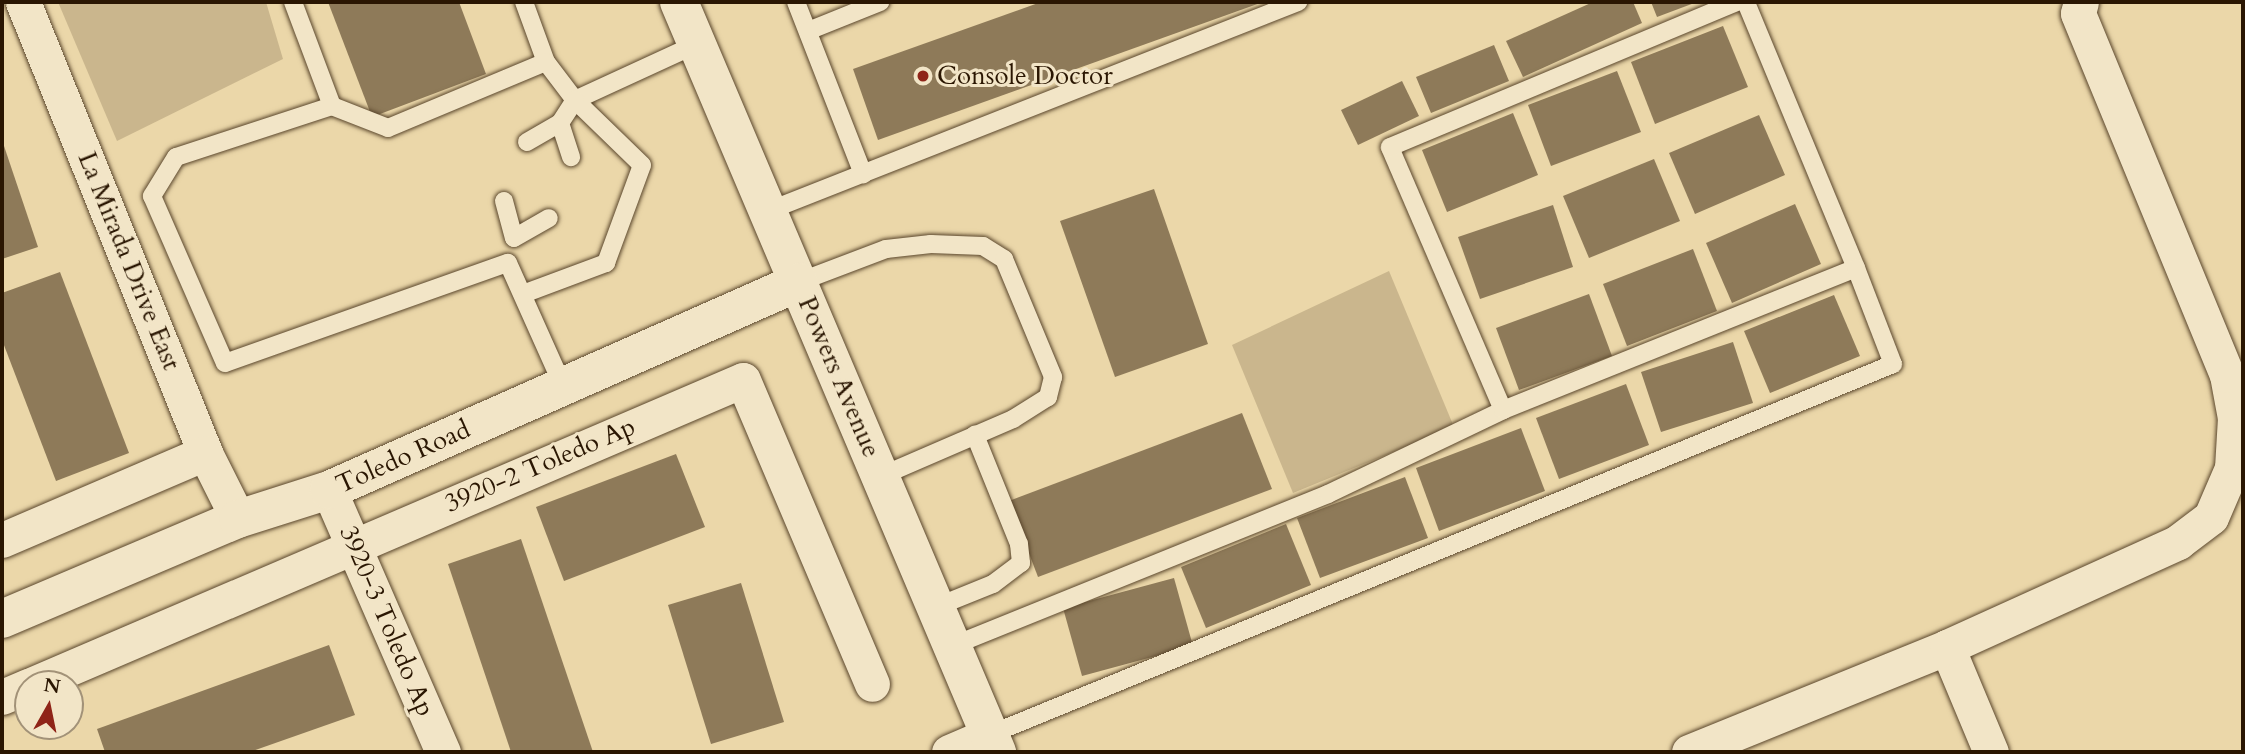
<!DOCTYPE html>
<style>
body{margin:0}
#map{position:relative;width:2245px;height:754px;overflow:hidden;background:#ebd7a9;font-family:Cardo,serif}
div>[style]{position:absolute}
.green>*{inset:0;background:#cab68d}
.building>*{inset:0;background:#8e7a59}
.roads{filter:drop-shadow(0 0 2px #5a462c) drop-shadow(0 0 2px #5a462c)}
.lane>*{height:18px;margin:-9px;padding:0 9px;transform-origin:9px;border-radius:9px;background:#f2e5c7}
.street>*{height:35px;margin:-17.5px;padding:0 17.5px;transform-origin:17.5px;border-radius:17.5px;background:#f2e5c7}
.secondary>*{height:38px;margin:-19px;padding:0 19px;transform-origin:19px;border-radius:19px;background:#f2e5c7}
.dots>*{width:19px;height:19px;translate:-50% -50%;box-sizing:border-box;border:4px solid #f2e5c7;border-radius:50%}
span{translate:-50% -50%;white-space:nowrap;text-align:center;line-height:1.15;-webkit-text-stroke:6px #f2e5c7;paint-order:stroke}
.poi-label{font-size:26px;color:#2a1602}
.left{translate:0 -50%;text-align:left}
.street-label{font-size:26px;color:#2a1602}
.frame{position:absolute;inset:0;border:4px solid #2a1602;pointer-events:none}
.north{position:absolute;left:14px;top:670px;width:70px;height:70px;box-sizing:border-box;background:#f2e5c7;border:2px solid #a29278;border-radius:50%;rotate:9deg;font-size:19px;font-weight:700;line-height:28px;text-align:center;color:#2a1602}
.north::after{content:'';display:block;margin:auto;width:24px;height:32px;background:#8f2418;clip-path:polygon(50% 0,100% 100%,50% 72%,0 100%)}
</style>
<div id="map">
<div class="green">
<i style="clip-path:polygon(58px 2px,266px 2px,283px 59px,117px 141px)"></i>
<i style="clip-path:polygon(1389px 271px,1454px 427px,1293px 493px,1232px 345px)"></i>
</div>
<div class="building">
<i style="clip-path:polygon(328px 2px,459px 2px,486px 74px,372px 117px)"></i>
<i style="clip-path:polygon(1041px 2px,1263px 2px,878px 140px,853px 69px)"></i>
<i style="clip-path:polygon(1593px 2px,1633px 2px,1642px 23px,1523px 77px,1506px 41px)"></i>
<i style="clip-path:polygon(1651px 2px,1697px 2px,1657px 17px)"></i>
<i style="clip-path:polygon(1723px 26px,1748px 87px,1655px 124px,1631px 62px)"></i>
<i style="clip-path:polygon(1494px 45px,1509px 81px,1431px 113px,1416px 77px)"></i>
<i style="clip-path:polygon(1617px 71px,1641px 132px,1551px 166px,1528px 105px)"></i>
<i style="clip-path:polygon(1402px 81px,1419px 116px,1358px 145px,1341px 110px)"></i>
<i style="clip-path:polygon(1513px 113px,1538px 175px,1447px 212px,1422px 150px)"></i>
<i style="clip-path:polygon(1759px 115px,1785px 175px,1695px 214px,1669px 153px)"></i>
<i style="clip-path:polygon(2px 140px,38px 247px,2px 259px)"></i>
<i style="clip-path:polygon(1654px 159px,1680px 221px,1589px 258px,1563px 196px)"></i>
<i style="clip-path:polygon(1154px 189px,1208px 344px,1115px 377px,1060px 221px)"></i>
<i style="clip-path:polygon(1795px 204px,1821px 264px,1732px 303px,1706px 243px)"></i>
<i style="clip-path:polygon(1553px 205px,1573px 267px,1480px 299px,1458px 237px)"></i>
<i style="clip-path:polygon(1693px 249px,1717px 311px,1627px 346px,1603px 284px)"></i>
<i style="clip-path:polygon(60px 272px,129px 453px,56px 481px,2px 340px,2px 293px)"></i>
<i style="clip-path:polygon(1589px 294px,1612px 356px,1519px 390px,1496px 328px)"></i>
<i style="clip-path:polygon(1834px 295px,1860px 356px,1770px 393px,1744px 331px)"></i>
<i style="clip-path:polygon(1733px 342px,1753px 403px,1661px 432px,1641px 372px)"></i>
<i style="clip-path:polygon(1626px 384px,1649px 445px,1559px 479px,1536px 418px)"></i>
<i style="clip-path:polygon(1242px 413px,1272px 489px,1038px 577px,1009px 501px)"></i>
<i style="clip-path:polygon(1521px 428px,1545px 491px,1439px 531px,1416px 468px)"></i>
<i style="clip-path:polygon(676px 454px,705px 527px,564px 581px,536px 507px)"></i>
<i style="clip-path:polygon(1405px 477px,1428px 538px,1320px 578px,1297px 518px)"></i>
<i style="clip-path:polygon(1286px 524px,1311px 585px,1206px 628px,1181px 567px)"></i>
<i style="clip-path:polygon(521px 539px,593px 752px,511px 752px,448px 564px)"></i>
<i style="clip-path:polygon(1174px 578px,1193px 646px,1082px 676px,1063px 608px)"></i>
<i style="clip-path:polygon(741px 583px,784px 722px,711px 744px,668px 605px)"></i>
<i style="clip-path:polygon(329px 645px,355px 715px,250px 752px,105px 752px,97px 729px)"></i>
</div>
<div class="roads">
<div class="lane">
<i style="left:293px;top:2px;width:111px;rotate:69.4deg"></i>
<i style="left:332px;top:106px;width:164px;rotate:161.9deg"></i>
<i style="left:176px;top:157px;width:46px;rotate:121.6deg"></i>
<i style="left:152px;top:196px;width:182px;rotate:66.4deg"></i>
<i style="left:225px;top:363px;width:300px;rotate:-19.5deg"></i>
<i style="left:508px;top:263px;width:135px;rotate:65.9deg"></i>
<i style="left:524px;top:2px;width:64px;rotate:69.9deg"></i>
<i style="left:546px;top:62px;width:48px;rotate:52.7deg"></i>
<i style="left:575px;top:100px;width:134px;rotate:-24.7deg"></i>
<i style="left:796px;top:2px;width:185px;rotate:68.7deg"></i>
<i style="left:808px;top:31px;width:78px;rotate:-21.9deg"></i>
<i style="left:332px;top:106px;width:60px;rotate:21.4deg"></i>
<i style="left:388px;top:128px;width:171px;rotate:-22.7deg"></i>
<i style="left:527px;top:142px;width:38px;rotate:-30deg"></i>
<i style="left:560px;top:123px;width:36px;rotate:72deg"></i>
<i style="left:504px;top:201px;width:38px;rotate:75deg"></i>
<i style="left:514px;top:238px;width:40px;rotate:-29.7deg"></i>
<i style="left:768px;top:211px;width:570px;rotate:-21.52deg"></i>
<i style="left:799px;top:282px;width:93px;rotate:-20.8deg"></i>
<i style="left:886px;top:249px;width:45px;rotate:-6.3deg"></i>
<i style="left:931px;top:244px;width:52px;rotate:2.2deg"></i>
<i style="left:983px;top:246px;width:25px;rotate:32deg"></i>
<i style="left:1004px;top:259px;width:128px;rotate:67.4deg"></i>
<i style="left:1053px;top:377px;width:21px;rotate:104deg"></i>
<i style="left:1048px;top:397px;width:41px;rotate:147.8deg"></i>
<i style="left:1013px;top:419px;width:144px;rotate:156.6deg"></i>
<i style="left:523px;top:294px;width:89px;rotate:-20.5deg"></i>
<i style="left:606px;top:263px;width:104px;rotate:-69.8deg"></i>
<i style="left:642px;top:165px;width:93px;rotate:-135.9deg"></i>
<i style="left:575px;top:100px;width:27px;rotate:123deg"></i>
<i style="left:1503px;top:410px;width:286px;rotate:-113.3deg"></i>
<i style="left:1390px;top:147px;width:376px;rotate:-22.7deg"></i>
<i style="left:936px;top:607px;width:61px;rotate:-22deg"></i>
<i style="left:993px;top:584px;width:35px;rotate:-37deg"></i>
<i style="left:1021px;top:563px;width:19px;rotate:-96deg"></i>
<i style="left:1019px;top:544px;width:118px;rotate:-112deg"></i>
<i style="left:952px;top:646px;width:406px;rotate:-22deg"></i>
<i style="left:1328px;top:494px;width:194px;rotate:-25.6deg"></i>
<i style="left:1503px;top:410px;width:380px;rotate:-21.9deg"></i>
<i style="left:1856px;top:268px;width:288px;rotate:-112.5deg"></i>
<i style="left:989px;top:735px;width:977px;rotate:-22.31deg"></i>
<i style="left:1893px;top:364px;width:103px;rotate:-111.1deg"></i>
</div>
<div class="street">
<i style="left:23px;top:2px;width:486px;rotate:68deg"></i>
<i style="left:205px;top:453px;width:74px;rotate:63.4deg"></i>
<i style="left:329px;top:490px;width:286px;rotate:66.5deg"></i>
<i style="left:2px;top:540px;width:221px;rotate:-23.2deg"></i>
<i style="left:1947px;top:647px;width:114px;rotate:67.3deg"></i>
<i style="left:33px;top:684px;width:772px;rotate:-23.18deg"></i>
<i style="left:743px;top:380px;width:330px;rotate:67deg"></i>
<i style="left:2px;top:697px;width:28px;rotate:-23deg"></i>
<i style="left:949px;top:752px;width:43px;rotate:-23deg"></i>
<i style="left:1689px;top:752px;width:279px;rotate:-22.1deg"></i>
<i style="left:1947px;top:647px;width:254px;rotate:-24.4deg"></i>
<i style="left:2178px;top:542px;width:41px;rotate:-37.1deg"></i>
<i style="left:2211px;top:517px;width:53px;rotate:-66.8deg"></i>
<i style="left:2232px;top:468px;width:50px;rotate:-86.6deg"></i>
<i style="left:2235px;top:418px;width:44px;rotate:-100.5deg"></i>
<i style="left:2227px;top:375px;width:391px;rotate:-112.4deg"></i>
<i style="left:2078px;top:13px;width:11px;rotate:-75deg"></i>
</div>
<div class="secondary">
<i style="left:679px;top:2px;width:815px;rotate:67.02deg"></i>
<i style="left:2px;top:619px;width:256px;rotate:-23deg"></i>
<i style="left:238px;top:519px;width:96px;rotate:-17.7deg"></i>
<i style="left:329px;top:490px;width:514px;rotate:-23.87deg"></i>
</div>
</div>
<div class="dots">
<i style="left:923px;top:76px;background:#8f2418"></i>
</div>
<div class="poi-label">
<span class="left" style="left:937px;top:76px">Console Doctor</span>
</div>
<div class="street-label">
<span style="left:129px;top:261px;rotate:68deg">La Mirada Drive East</span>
<span style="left:839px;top:377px;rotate:67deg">Powers Avenue</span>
<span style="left:403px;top:457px;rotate:-24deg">Toledo Road</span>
<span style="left:540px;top:465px;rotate:-23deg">3920-2 Toledo Ap</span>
<span style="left:387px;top:621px;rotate:67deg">3920-3 Toledo Ap</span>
</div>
<div class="frame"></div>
<div class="north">N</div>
</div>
